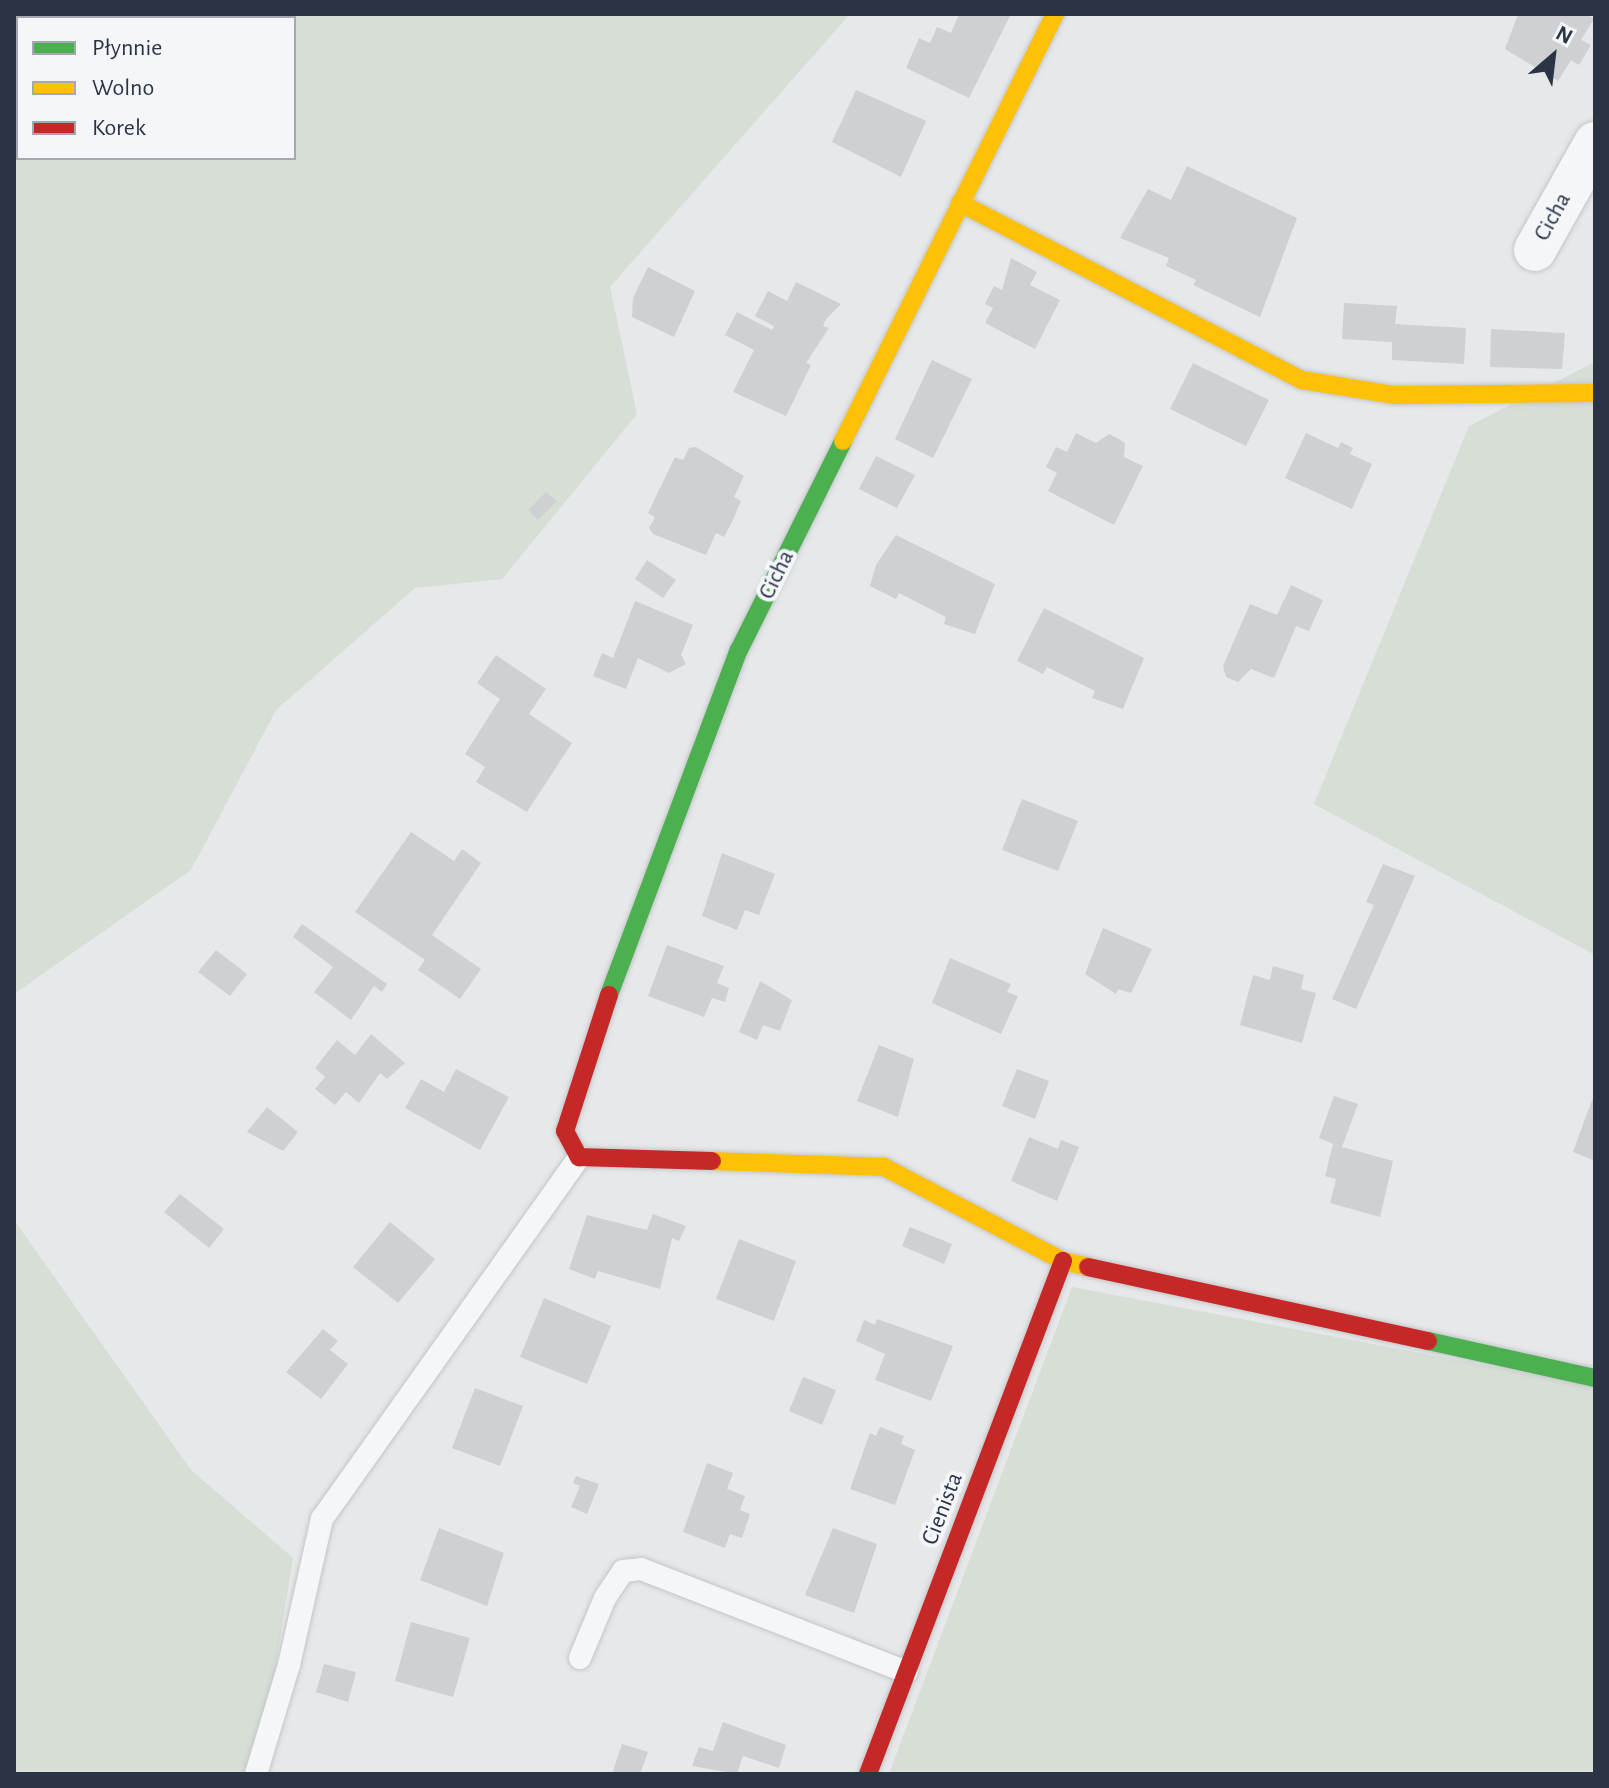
<!DOCTYPE html>
<meta charset="utf-8">
<style>
body{margin:0}
#map{position:relative;width:1609px;height:1788px;overflow:hidden;background:#e6e8ea;font-family:"Alegreya Sans",sans-serif}
div>[style]{position:absolute}
.green>*{inset:0;background:#d6ded6}
.building>*{inset:0;background:#ced0d3}
.roads{filter:drop-shadow(0 0 2px #c4c6c8) drop-shadow(0 0 2px #c4c6c8)}
.lane>*{height:22px;margin:-11px;padding:0 11px;transform-origin:11px;border-radius:11px;background:#f5f6f7}
.street>*{height:42px;margin:-21px;padding:0 21px;transform-origin:21px;border-radius:21px;background:#f5f6f7}
.fast>*{height:18px;margin:-9px;padding:0 9px;transform-origin:9px;border-radius:9px;background:#4caf50}
.slow>*{height:18px;margin:-9px;padding:0 9px;transform-origin:9px;border-radius:9px;background:#ffc107}
.jam>*{height:18px;margin:-9px;padding:0 9px;transform-origin:9px;border-radius:9px;background:#c62828}
span{translate:-50% -50%;white-space:nowrap;text-align:center;line-height:1.15;-webkit-text-stroke:8px #f4f6f9;paint-order:stroke}
.street-label{font-size:24px;color:#2b3445}
.frame{position:absolute;inset:0;border:16px solid #2b3445;pointer-events:none}
.legend{position:absolute;left:16px;top:16px;width:280px;height:144px;box-sizing:border-box;background:#f4f6f9;border:2px solid #a4a8b1;margin:0;padding:10px 14px;list-style:none;font-size:24px;color:#2b3445}
.legend li{display:flex;align-items:center;gap:16px;height:40px}
.legend b{width:40px;border:2px solid #a4a8b1}
.north{position:absolute;left:1513px;top:16px;width:80px;height:80px;-webkit-text-stroke:6px #f4f6f9;paint-order:stroke;rotate:28deg;font-size:22px;font-weight:700;line-height:32px;text-align:center;color:#2b3445}
.north::after{content:'';display:block;margin:auto;width:28px;height:36px;background:#2b3445;clip-path:polygon(50% 0,100% 100%,50% 72%,0 100%)}
</style>
<div id="map">
<div class="green">
<i style="clip-path:polygon(53px 14px,850px 14px,610px 287px,637px 414px,502px 579px,415px 588px,276px 710px,191px 870px,14px 994px,14px 70px,18px 64px,18px 158px,294px 158px,294px 18px,50px 18px)"></i>
<i style="clip-path:polygon(1595px 362px,1595px 955px,1314px 804px,1469px 426px)"></i>
<i style="clip-path:polygon(14px 1220px,191px 1470px,293px 1558px,258px 1774px,14px 1774px)"></i>
<i style="clip-path:polygon(1072px 1287px,1595px 1386px,1595px 1774px,889px 1774px)"></i>
</div>
<div class="building">
<i style="clip-path:polygon(959px 14px,1011px 14px,969px 98px,906px 68px,919px 38px,930px 43px,937px 27px,951px 33px)"></i>
<i style="clip-path:polygon(1518px 14px,1586px 14px,1594px 19px,1581px 40px,1591px 45px,1579px 65px,1571px 60px,1558px 81px,1505px 49px)"></i>
<i style="clip-path:polygon(856px 90px,926px 121px,901px 177px,832px 142px)"></i>
<i style="clip-path:polygon(1187px 166px,1297px 218px,1260px 317px,1193px 285px,1196px 280px,1166px 266px,1169px 258px,1120px 238px,1148px 189px,1171px 200px)"></i>
<i style="clip-path:polygon(1011px 258px,1037px 272px,1030px 285px,1060px 300px,1035px 349px,985px 323px,993px 308px,985px 304px,994px 286px,1002px 290px)"></i>
<i style="clip-path:polygon(648px 267px,695px 291px,674px 337px,632px 317px,633px 298px)"></i>
<i style="clip-path:polygon(796px 282px,841px 304px,826px 319px,823px 326px,829px 328px,806px 363px,811px 365px,786px 416px,733px 392px,754px 350px,725px 335px,737px 312px,772px 330px,774px 326px,755px 316px,768px 291px,787px 301px)"></i>
<i style="clip-path:polygon(1344px 303px,1397px 306px,1395px 324px,1466px 328px,1464px 364px,1392px 360px,1392px 342px,1342px 339px)"></i>
<i style="clip-path:polygon(1491px 329px,1565px 333px,1562px 369px,1490px 367px)"></i>
<i style="clip-path:polygon(932px 360px,972px 379px,933px 458px,895px 439px)"></i>
<i style="clip-path:polygon(1193px 363px,1269px 400px,1246px 446px,1170px 409px)"></i>
<i style="clip-path:polygon(1076px 433px,1096px 443px,1109px 434px,1117px 438px,1125px 443px,1124px 457px,1143px 466px,1114px 525px,1048px 491px,1057px 473px,1046px 467px,1056px 447px,1067px 452px)"></i>
<i style="clip-path:polygon(1306px 433px,1338px 448px,1341px 442px,1353px 448px,1350px 454px,1372px 464px,1352px 509px,1285px 478px)"></i>
<i style="clip-path:polygon(696px 447px,744px 476px,734px 497px,741px 501px,733px 520px,724px 537px,716px 533px,706px 555px,653px 534px,649px 528px,655px 517px,648px 513px,675px 457px,683px 460px,689px 448px)"></i>
<i style="clip-path:polygon(876px 456px,915px 475px,897px 508px,859px 489px)"></i>
<i style="clip-path:polygon(546px 492px,557px 501px,538px 520px,528px 510px)"></i>
<i style="clip-path:polygon(896px 535px,995px 584px,975px 634px,944px 624px,946px 617px,899px 593px,896px 599px,870px 586px,876px 565px)"></i>
<i style="clip-path:polygon(647px 560px,676px 580px,663px 598px,635px 579px)"></i>
<i style="clip-path:polygon(1291px 585px,1323px 600px,1309px 631px,1296px 626px,1274px 678px,1251px 669px,1238px 682px,1226px 677px,1223px 666px,1250px 604px,1277px 615px)"></i>
<i style="clip-path:polygon(635px 601px,693px 625px,681px 655px,686px 664px,669px 673px,638px 658px,626px 689px,593px 676px,602px 653px,613px 658px)"></i>
<i style="clip-path:polygon(1044px 608px,1144px 658px,1123px 709px,1092px 698px,1095px 691px,1047px 667px,1043px 674px,1017px 661px)"></i>
<i style="clip-path:polygon(496px 655px,546px 689px,529px 714px,572px 743px,527px 812px,476px 782px,485px 767px,465px 754px,500px 699px,477px 683px)"></i>
<i style="clip-path:polygon(1022px 799px,1078px 821px,1058px 871px,1002px 850px)"></i>
<i style="clip-path:polygon(411px 832px,454px 861px,462px 849px,481px 863px,432px 935px,481px 969px,460px 999px,418px 970px,425px 960px,355px 912px)"></i>
<i style="clip-path:polygon(722px 853px,775px 874px,759px 915px,745px 910px,737px 930px,702px 916px)"></i>
<i style="clip-path:polygon(1383px 864px,1415px 876px,1356px 1009px,1332px 999px,1374px 905px,1366px 902px)"></i>
<i style="clip-path:polygon(302px 924px,387px 984px,382px 992px,374px 986px,351px 1020px,314px 992px,333px 967px,293px 937px)"></i>
<i style="clip-path:polygon(1103px 928px,1152px 949px,1131px 993px,1118px 989px,1116px 994px,1085px 974px)"></i>
<i style="clip-path:polygon(667px 945px,724px 966px,717px 983px,729px 988px,725px 1002px,712px 998px,704px 1017px,648px 996px)"></i>
<i style="clip-path:polygon(216px 950px,247px 974px,230px 996px,198px 972px)"></i>
<i style="clip-path:polygon(950px 958px,1011px 984px,1007px 992px,1018px 996px,1001px 1034px,932px 1003px)"></i>
<i style="clip-path:polygon(1273px 966px,1304px 975px,1301px 989px,1316px 993px,1302px 1043px,1240px 1025px,1253px 975px,1270px 980px)"></i>
<i style="clip-path:polygon(760px 981px,792px 1000px,780px 1031px,763px 1025px,757px 1040px,739px 1032px)"></i>
<i style="clip-path:polygon(371px 1034px,405px 1063px,387px 1079px,380px 1073px,359px 1103px,346px 1092px,335px 1105px,315px 1089px,325px 1077px,315px 1068px,337px 1040px,355px 1055px)"></i>
<i style="clip-path:polygon(879px 1045px,914px 1059px,898px 1117px,857px 1101px)"></i>
<i style="clip-path:polygon(456px 1069px,509px 1097px,480px 1150px,405px 1108px,421px 1079px,444px 1092px)"></i>
<i style="clip-path:polygon(1017px 1069px,1049px 1081px,1035px 1119px,1002px 1106px)"></i>
<i style="clip-path:polygon(1595px 1092px,1595px 1161px,1573px 1152px)"></i>
<i style="clip-path:polygon(1334px 1096px,1358px 1104px,1342px 1147px,1393px 1161px,1380px 1217px,1330px 1203px,1336px 1179px,1325px 1176px,1333px 1144px,1319px 1138px)"></i>
<i style="clip-path:polygon(267px 1107px,298px 1132px,283px 1151px,247px 1132px)"></i>
<i style="clip-path:polygon(1029px 1137px,1058px 1149px,1061px 1140px,1079px 1147px,1057px 1201px,1011px 1181px)"></i>
<i style="clip-path:polygon(180px 1194px,224px 1229px,209px 1248px,164px 1212px)"></i>
<i style="clip-path:polygon(653px 1214px,686px 1226px,679px 1241px,672px 1238px,660px 1289px,598px 1271px,595px 1279px,569px 1269px,587px 1215px,647px 1230px)"></i>
<i style="clip-path:polygon(390px 1222px,435px 1259px,398px 1303px,353px 1267px)"></i>
<i style="clip-path:polygon(910px 1227px,952px 1244px,944px 1264px,902px 1246px)"></i>
<i style="clip-path:polygon(739px 1239px,796px 1261px,774px 1321px,716px 1299px)"></i>
<i style="clip-path:polygon(544px 1298px,611px 1326px,587px 1384px,520px 1357px)"></i>
<i style="clip-path:polygon(877px 1319px,953px 1346px,931px 1401px,875px 1380px,885px 1354px,856px 1341px,864px 1320px,875px 1325px)"></i>
<i style="clip-path:polygon(323px 1329px,338px 1341px,330px 1350px,348px 1364px,321px 1399px,286px 1372px)"></i>
<i style="clip-path:polygon(803px 1377px,836px 1390px,822px 1425px,789px 1411px)"></i>
<i style="clip-path:polygon(475px 1388px,523px 1406px,500px 1466px,452px 1448px)"></i>
<i style="clip-path:polygon(880px 1427px,904px 1436px,901px 1444px,915px 1450px,895px 1505px,850px 1489px,870px 1433px,876px 1436px)"></i>
<i style="clip-path:polygon(707px 1463px,733px 1473px,727px 1489px,745px 1496px,740px 1510px,750px 1514px,742px 1538px,730px 1534px,725px 1548px,683px 1532px)"></i>
<i style="clip-path:polygon(576px 1476px,599px 1484px,587px 1514px,571px 1507px,580px 1486px,573px 1483px)"></i>
<i style="clip-path:polygon(439px 1528px,504px 1553px,487px 1606px,420px 1580px)"></i>
<i style="clip-path:polygon(833px 1528px,877px 1544px,854px 1613px,805px 1595px)"></i>
<i style="clip-path:polygon(411px 1622px,470px 1638px,453px 1697px,395px 1681px)"></i>
<i style="clip-path:polygon(324px 1664px,356px 1672px,348px 1702px,316px 1692px)"></i>
<i style="clip-path:polygon(723px 1722px,786px 1745px,779px 1768px,743px 1756px,737px 1774px,692px 1766px,699px 1747px,713px 1751px)"></i>
<i style="clip-path:polygon(622px 1744px,648px 1752px,640px 1774px,612px 1774px)"></i>
</div>
<div class="roads">
<div class="lane">
<i style="left:580px;top:1658px;width:65px;rotate:-67.4deg"></i>
<i style="left:605px;top:1598px;width:32px;rotate:-56deg"></i>
<i style="left:623px;top:1571px;width:18px;rotate:-6deg"></i>
<i style="left:641px;top:1569px;width:285px;rotate:21.2deg"></i>
<i style="left:256px;top:1774px;width:114px;rotate:-73.2deg"></i>
<i style="left:289px;top:1665px;width:150px;rotate:-77.3deg"></i>
<i style="left:322px;top:1519px;width:444px;rotate:-54.6deg"></i>
</div>
<div class="street">
<i style="left:1535px;top:250px;width:123px;rotate:-60.7deg"></i>
</div>
<div class="fast">
<i style="left:609px;top:995px;width:369px;rotate:-69.4deg"></i>
<i style="left:739px;top:650px;width:233px;rotate:-63.5deg"></i>
<i style="left:1428px;top:1341px;width:171px;rotate:12.5deg"></i>
</div>
<div class="slow">
<i style="left:960px;top:203px;width:385px;rotate:27.4deg"></i>
<i style="left:1302px;top:380px;width:94px;rotate:9.2deg"></i>
<i style="left:1395px;top:395px;width:200px;rotate:-0.6deg"></i>
<i style="left:843px;top:441px;width:477px;rotate:-63.6deg"></i>
<i style="left:712px;top:1161px;width:172px;rotate:2deg"></i>
<i style="left:884px;top:1167px;width:202px;rotate:27.7deg"></i>
<i style="left:1063px;top:1261px;width:26px;rotate:13deg"></i>
</div>
<div class="jam">
<i style="left:609px;top:995px;width:143px;rotate:107.9deg"></i>
<i style="left:565px;top:1131px;width:30px;rotate:62deg"></i>
<i style="left:579px;top:1157px;width:133px;rotate:1.7deg"></i>
<i style="left:1088px;top:1267px;width:348px;rotate:12.3deg"></i>
<i style="left:868px;top:1774px;width:549px;rotate:-69.19deg"></i>
</div>
</div>
<div class="street-label">
<span style="left:1553px;top:217px;rotate:-61deg">Cicha</span>
<span style="left:777px;top:575px;rotate:-64deg">Cicha</span>
<span style="left:943px;top:1509px;rotate:-69deg">Cienista</span>
</div>
<div class="frame"></div>
<ul class="legend">
<li><b style="height:10px;background:#4caf50"></b>Płynnie</li>
<li><b style="height:10px;background:#ffc107"></b>Wolno</li>
<li><b style="height:10px;background:#c62828"></b>Korek</li>
</ul>
<div class="north">N</div>
</div>
